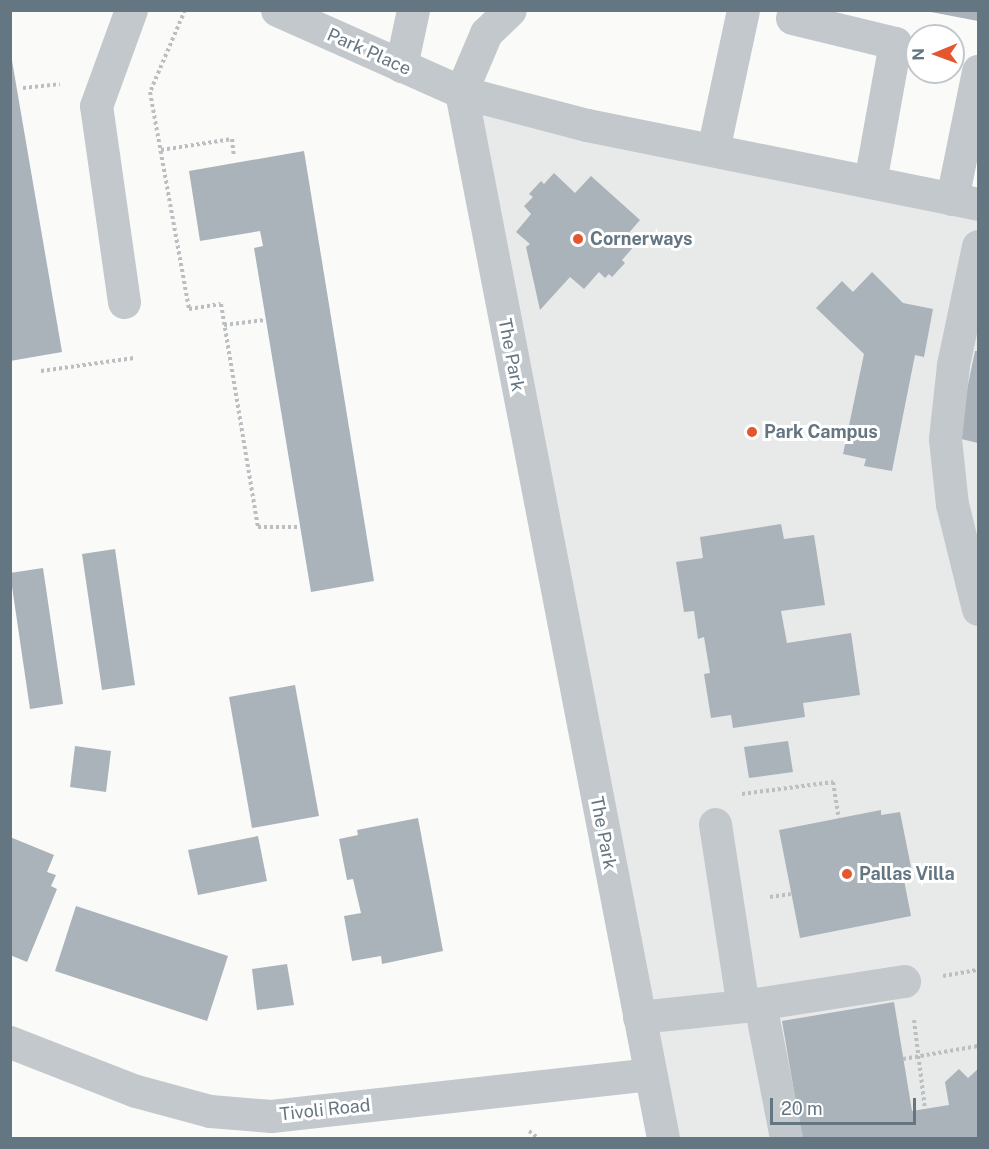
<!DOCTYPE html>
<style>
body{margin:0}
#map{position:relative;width:989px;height:1149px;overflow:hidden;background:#fafaf8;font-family:"Public Sans",sans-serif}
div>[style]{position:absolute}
.built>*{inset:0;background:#e8e9e9}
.building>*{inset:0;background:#aab3b9}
.path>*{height:4px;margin-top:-2px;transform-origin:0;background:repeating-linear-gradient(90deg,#bbbfc2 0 3px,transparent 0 6px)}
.minor>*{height:33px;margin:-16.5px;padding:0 16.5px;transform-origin:16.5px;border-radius:16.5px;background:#c3c8cc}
.dots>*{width:16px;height:16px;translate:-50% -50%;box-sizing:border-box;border:3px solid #fff;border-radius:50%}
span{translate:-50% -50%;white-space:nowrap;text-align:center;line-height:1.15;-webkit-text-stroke:6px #fff;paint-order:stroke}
.street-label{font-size:18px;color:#657683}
.poi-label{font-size:18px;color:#657683;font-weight:700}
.left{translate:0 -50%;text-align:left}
.frame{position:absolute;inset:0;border:12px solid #657683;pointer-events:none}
.north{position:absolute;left:905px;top:24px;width:60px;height:60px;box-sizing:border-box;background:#fff;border:2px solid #c1c8cd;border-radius:50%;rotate:269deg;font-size:16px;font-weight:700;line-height:24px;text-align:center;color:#657683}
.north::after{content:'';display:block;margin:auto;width:21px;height:27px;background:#e4572e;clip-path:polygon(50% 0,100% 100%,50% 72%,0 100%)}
.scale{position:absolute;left:770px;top:1098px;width:146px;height:27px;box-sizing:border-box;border:3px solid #657683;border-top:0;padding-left:8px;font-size:18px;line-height:21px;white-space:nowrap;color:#657683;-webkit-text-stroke:4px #fff;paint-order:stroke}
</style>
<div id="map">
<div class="built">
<i style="clip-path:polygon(461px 92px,978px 204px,978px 1138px,663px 1138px)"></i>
</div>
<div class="building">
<i style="clip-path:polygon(932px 10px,978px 10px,978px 21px,931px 12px)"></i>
<i style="clip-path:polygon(10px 49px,62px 352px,10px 361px)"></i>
<i style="clip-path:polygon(304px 151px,374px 581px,311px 592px,254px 248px,263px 246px,260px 231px,200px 241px,189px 171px)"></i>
<i style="clip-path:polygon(554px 173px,575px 193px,591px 176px,640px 220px,627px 235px,637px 243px,622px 260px,625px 263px,612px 277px,609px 274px,605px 278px,599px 272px,584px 289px,570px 277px,540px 310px,526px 247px,530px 244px,516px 232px,531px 214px,524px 206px,533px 197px,529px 194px,541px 181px,544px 184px)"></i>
<i style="clip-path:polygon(872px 272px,903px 303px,933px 309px,924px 357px,915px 355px,892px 471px,864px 466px,866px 459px,843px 454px,864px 354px,816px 308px,842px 281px,853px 292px)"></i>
<i style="clip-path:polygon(975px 351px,978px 351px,978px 443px,957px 438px)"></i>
<i style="clip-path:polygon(781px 524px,784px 539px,814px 535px,825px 605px,781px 611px,787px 643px,851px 633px,860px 695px,803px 703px,805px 717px,733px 728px,731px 715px,711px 718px,704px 674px,710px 673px,704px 637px,698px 639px,694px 611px,684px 612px,676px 562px,703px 558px,700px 537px)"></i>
<i style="clip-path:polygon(115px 549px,135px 685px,102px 690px,82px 554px)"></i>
<i style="clip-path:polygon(43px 568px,63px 704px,30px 709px,10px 573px)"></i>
<i style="clip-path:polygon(295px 685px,319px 816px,252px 828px,229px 697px)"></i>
<i style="clip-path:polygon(788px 741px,793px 772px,749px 778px,744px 747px)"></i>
<i style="clip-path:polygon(75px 746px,111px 751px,106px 792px,70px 787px)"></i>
<i style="clip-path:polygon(881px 810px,881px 815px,900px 812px,912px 872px,903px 875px,911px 916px,800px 938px,779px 830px)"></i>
<i style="clip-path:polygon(418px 818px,443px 951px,382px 964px,381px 956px,352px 961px,344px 916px,361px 913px,353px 879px,347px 880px,339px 839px,358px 835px,357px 830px)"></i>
<i style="clip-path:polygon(258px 836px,267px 881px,198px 895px,188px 850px)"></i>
<i style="clip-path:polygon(10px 837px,54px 855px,47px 872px,56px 875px,51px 886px,57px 889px,27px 962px,10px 955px)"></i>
<i style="clip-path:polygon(76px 906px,228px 956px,207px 1021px,55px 971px)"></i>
<i style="clip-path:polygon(287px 964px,294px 1005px,257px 1010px,252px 969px)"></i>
<i style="clip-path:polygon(894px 1002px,912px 1111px,949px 1105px,945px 1082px,959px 1069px,968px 1078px,978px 1069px,978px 1138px,802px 1138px,782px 1021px)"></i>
</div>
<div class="path">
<i style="left:185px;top:10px;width:89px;rotate:113.1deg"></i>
<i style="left:150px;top:92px;width:220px;rotate:79.8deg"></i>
<i style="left:189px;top:309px;width:32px;rotate:-9deg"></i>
<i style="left:221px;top:304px;width:226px;rotate:80.6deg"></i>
<i style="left:258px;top:527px;width:42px"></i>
<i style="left:23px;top:88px;width:37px;rotate:-6deg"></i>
<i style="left:161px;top:150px;width:72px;rotate:-8.8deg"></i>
<i style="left:232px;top:139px;width:18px;rotate:84deg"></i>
<i style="left:224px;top:325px;width:41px;rotate:-7deg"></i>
<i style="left:41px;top:371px;width:94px;rotate:-8deg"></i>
<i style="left:742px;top:794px;width:92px;rotate:-7.5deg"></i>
<i style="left:833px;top:782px;width:36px;rotate:81deg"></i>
<i style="left:770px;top:897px;width:21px;rotate:-8deg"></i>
<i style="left:943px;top:976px;width:36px;rotate:-10deg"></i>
<i style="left:914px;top:1020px;width:90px;rotate:83deg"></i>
<i style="left:903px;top:1059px;width:76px;rotate:-9.8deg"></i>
<i style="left:529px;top:1131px;width:11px;rotate:38deg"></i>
</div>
<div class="minor">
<i style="left:277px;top:10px;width:201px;rotate:24deg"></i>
<i style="left:461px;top:92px;width:130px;rotate:14.7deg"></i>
<i style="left:587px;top:125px;width:399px;rotate:11.4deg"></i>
<i style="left:792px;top:18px;width:106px;rotate:13.6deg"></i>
<i style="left:895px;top:43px;width:141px;rotate:100.2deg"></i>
<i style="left:401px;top:66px;width:57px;rotate:-77.9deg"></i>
<i style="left:461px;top:92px;width:1065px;rotate:79.07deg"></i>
<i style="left:461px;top:92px;width:64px;rotate:-67deg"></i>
<i style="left:486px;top:33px;width:33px;rotate:-44deg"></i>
<i style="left:713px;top:150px;width:143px;rotate:-77.9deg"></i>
<i style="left:952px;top:199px;width:131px;rotate:-78.5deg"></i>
<i style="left:978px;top:246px;width:122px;rotate:101.9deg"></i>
<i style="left:953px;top:365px;width:74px;rotate:96.2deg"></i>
<i style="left:945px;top:439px;width:65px;rotate:83.9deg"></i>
<i style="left:952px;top:504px;width:108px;rotate:76.1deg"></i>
<i style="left:124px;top:302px;width:198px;rotate:-98.1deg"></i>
<i style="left:96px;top:106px;width:102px;rotate:-70deg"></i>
<i style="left:715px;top:824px;width:184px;rotate:81.3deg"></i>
<i style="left:760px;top:1004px;width:136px;rotate:79deg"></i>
<i style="left:639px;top:1017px;width:105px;rotate:-6deg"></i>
<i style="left:743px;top:1006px;width:163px;rotate:-8.8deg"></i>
<i style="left:10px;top:1042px;width:135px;rotate:21.3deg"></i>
<i style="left:136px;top:1091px;width:77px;rotate:15.1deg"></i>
<i style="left:210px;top:1111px;width:61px;rotate:4.7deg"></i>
<i style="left:271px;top:1116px;width:381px;rotate:-6.3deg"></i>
</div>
<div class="dots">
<i style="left:578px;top:239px;background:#e4572e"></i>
<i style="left:752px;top:432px;background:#e4572e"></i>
<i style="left:847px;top:874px;background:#e4572e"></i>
</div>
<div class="street-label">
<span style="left:369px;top:52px;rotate:24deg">Park Place</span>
<span style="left:511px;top:355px;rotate:79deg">The Park</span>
<span style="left:603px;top:833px;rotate:79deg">The Park</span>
<span style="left:325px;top:1110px;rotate:-6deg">Tivoli Road</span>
</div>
<div class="poi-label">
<span class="left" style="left:590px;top:239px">Cornerways</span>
<span class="left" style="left:764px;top:432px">Park Campus</span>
<span class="left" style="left:859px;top:874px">Pallas Villa</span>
</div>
<div class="frame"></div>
<div class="north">N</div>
<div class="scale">20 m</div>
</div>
